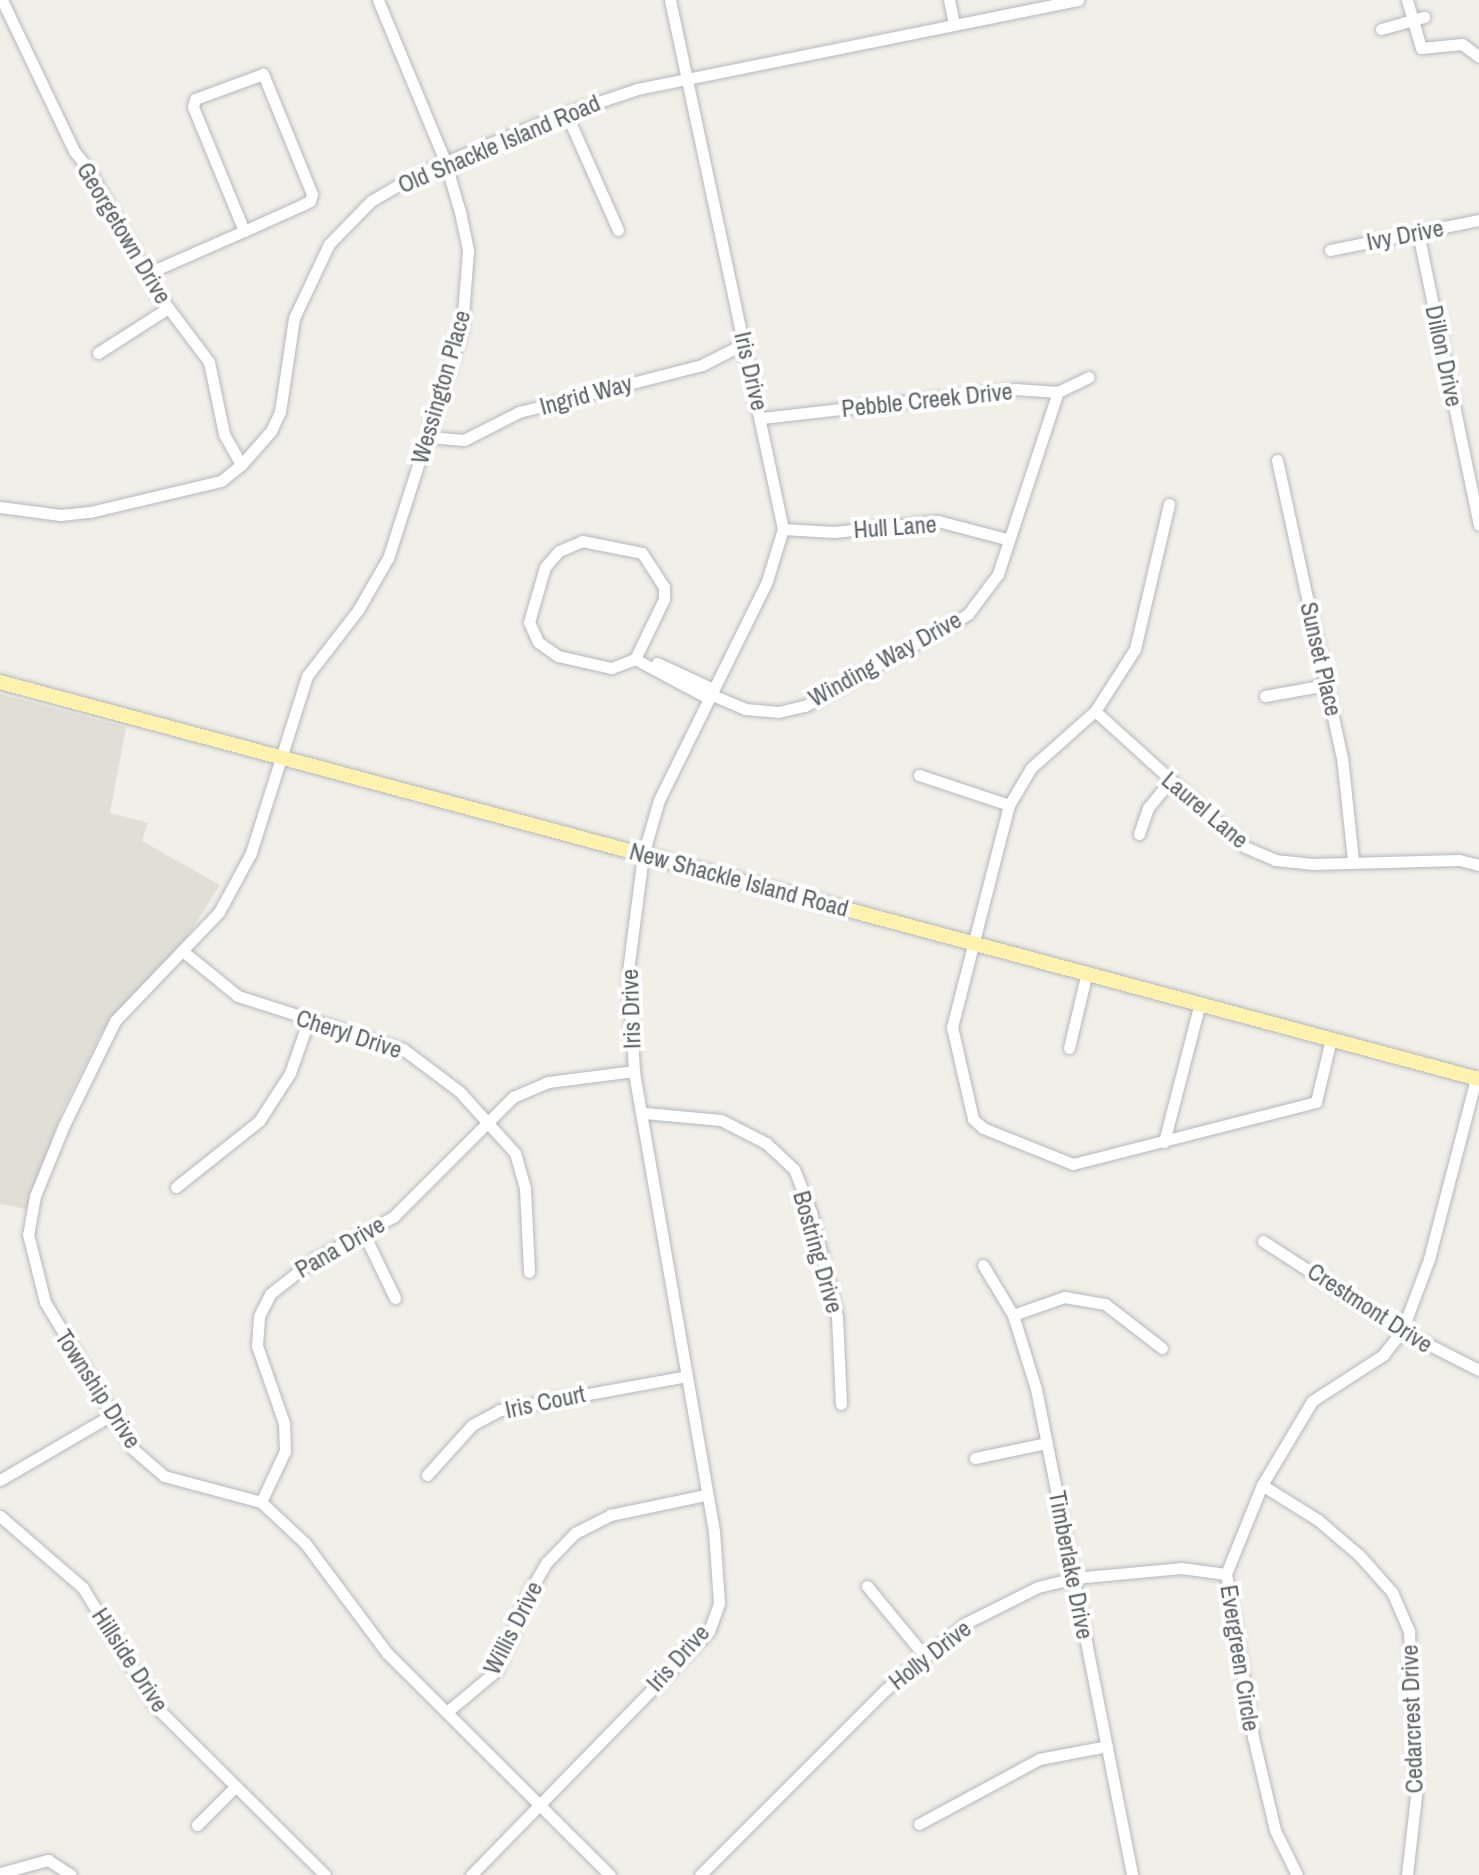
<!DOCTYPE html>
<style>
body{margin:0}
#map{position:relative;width:1479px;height:1875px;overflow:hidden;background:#f1efe8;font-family:"Archivo Narrow",sans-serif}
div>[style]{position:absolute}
.education>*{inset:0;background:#e1ded6}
.roads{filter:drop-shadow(0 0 2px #b5b8bc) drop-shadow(0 0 2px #b5b8bc)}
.minor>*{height:11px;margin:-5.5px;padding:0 5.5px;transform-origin:5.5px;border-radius:5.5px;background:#fff}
.major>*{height:14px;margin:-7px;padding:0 7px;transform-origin:7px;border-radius:7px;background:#fff2af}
span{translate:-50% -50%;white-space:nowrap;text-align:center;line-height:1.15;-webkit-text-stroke:8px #fff;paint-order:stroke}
.street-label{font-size:24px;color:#5f6368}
</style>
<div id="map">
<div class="education">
<i style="clip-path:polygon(0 694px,126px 727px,110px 813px,148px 823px,142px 841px,220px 885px,187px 937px,101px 1033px,63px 1109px,26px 1209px,0 1204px)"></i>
</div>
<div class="roads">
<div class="minor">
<i style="left:2px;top:0;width:167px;rotate:64.5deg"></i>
<i style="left:74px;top:151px;width:22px;rotate:51deg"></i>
<i style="left:88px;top:168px;width:139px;rotate:61.2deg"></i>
<i style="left:155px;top:290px;width:90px;rotate:53.1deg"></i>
<i style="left:209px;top:362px;width:74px;rotate:78.2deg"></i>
<i style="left:224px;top:434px;width:35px;rotate:61deg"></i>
<i style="left:378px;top:0;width:174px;rotate:67.4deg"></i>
<i style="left:445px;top:161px;width:53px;rotate:73.6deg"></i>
<i style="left:460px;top:212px;width:40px;rotate:78deg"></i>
<i style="left:468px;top:251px;width:77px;rotate:94.5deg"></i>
<i style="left:462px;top:328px;width:242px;rotate:107.8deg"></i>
<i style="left:388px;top:558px;width:60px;rotate:120deg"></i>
<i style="left:358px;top:610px;width:83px;rotate:127.7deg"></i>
<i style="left:307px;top:676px;width:186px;rotate:107.6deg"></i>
<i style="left:251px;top:853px;width:67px;rotate:118.5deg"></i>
<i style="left:219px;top:912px;width:151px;rotate:133.7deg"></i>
<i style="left:115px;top:1021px;width:116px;rotate:116.1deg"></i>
<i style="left:64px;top:1125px;width:77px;rotate:112.2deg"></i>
<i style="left:35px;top:1196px;width:39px;rotate:100deg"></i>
<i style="left:28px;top:1234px;width:70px;rotate:76deg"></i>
<i style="left:45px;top:1302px;width:171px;rotate:59.1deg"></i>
<i style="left:133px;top:1449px;width:41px;rotate:41.1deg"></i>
<i style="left:164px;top:1476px;width:100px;rotate:15deg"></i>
<i style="left:261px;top:1502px;width:60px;rotate:43deg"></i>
<i style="left:305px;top:1543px;width:137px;rotate:53.3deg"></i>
<i style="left:387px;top:1653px;width:315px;rotate:44.9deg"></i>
<i style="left:949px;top:0;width:25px;rotate:78deg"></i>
<i style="left:1407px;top:0;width:50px;rotate:73.7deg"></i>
<i style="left:1421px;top:48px;width:41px;rotate:-5.6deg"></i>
<i style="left:1462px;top:44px;width:21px;rotate:37deg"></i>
<i style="left:1381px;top:29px;width:45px;rotate:-15.6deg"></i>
<i style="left:566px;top:113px;width:128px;rotate:66deg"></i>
<i style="left:1418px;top:233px;width:298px;rotate:78.2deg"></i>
<i style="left:1330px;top:250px;width:152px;rotate:-11.4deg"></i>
<i style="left:146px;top:274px;width:107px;rotate:-23.7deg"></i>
<i style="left:244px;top:231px;width:66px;rotate:-24.2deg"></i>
<i style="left:304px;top:204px;width:7px;rotate:-27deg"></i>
<i style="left:310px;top:201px;width:7px;rotate:-74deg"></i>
<i style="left:312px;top:194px;width:130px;rotate:-112.2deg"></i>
<i style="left:263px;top:74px;width:72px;rotate:159.8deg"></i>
<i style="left:195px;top:99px;width:8px;rotate:104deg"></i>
<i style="left:193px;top:107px;width:134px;rotate:67.6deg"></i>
<i style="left:98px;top:353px;width:83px;rotate:-32.7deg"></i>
<i style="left:762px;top:418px;width:255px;rotate:-6.5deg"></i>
<i style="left:1015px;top:389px;width:43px;rotate:4deg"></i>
<i style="left:1058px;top:392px;width:34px;rotate:-26deg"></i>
<i style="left:429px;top:437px;width:35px;rotate:5deg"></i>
<i style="left:464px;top:440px;width:62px;rotate:-27deg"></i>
<i style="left:519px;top:412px;width:189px;rotate:-14.4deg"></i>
<i style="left:702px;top:365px;width:46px;rotate:-27.1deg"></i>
<i style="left:1277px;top:460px;width:304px;rotate:77.7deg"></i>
<i style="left:1342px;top:757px;width:104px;rotate:83.9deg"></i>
<i style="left:1169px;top:504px;width:149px;rotate:103.2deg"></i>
<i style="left:1135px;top:649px;width:74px;rotate:122.8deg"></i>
<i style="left:1095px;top:711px;width:86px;rotate:138.3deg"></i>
<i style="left:1031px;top:768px;width:43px;rotate:120.7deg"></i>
<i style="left:1009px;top:805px;width:229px;rotate:104.4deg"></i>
<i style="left:952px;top:1027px;width:94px;rotate:77.1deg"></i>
<i style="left:973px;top:1119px;width:13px;rotate:42deg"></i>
<i style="left:983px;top:1128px;width:97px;rotate:21.8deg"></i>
<i style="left:1073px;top:1164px;width:251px;rotate:-14.3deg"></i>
<i style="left:1316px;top:1102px;width:65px;rotate:-76.6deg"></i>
<i style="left:0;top:507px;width:61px;rotate:7.6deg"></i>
<i style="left:60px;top:515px;width:30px;rotate:-6deg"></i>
<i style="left:90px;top:512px;width:135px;rotate:-13.3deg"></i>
<i style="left:221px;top:481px;width:26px;rotate:-39deg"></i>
<i style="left:241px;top:465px;width:45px;rotate:-48.6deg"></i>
<i style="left:271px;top:431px;width:21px;rotate:-65deg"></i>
<i style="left:280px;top:412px;width:95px;rotate:-81.5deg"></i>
<i style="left:294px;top:318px;width:82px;rotate:-64.7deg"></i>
<i style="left:329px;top:244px;width:60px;rotate:-45.7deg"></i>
<i style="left:371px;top:201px;width:56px;rotate:-30.3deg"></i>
<i style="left:419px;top:173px;width:146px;rotate:-22.5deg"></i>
<i style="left:554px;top:117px;width:88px;rotate:-18.6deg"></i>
<i style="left:637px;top:89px;width:450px;rotate:-11.4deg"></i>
<i style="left:783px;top:529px;width:51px;rotate:3.4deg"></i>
<i style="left:834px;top:532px;width:105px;rotate:-6deg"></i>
<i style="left:938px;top:521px;width:70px;rotate:14.8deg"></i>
<i style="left:582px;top:541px;width:61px;rotate:11.3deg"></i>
<i style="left:642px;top:553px;width:40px;rotate:57.1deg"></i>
<i style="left:664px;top:587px;width:12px;rotate:90deg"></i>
<i style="left:664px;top:599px;width:67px;rotate:115.8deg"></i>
<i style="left:635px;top:659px;width:26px;rotate:159deg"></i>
<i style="left:611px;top:668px;width:54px;rotate:-167.2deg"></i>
<i style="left:558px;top:656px;width:24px;rotate:-145deg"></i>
<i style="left:538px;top:642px;width:22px;rotate:-114deg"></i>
<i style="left:529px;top:622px;width:57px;rotate:-73.8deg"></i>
<i style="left:545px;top:567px;width:21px;rotate:-49deg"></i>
<i style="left:559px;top:551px;width:25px;rotate:-23deg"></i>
<i style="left:635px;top:659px;width:83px;rotate:28.1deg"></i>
<i style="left:657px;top:663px;width:62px;rotate:24.9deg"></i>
<i style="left:710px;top:694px;width:38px;rotate:23deg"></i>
<i style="left:745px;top:709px;width:33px;rotate:5deg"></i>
<i style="left:778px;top:712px;width:28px;rotate:-13deg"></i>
<i style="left:805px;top:706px;width:187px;rotate:-29.4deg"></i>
<i style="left:968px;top:614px;width:50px;rotate:-53.1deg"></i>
<i style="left:998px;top:574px;width:192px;rotate:-71.8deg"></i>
<i style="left:1265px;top:696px;width:62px;rotate:-10.2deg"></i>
<i style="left:1095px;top:711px;width:202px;rotate:42.2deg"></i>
<i style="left:1245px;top:847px;width:33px;rotate:23deg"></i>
<i style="left:1275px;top:860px;width:37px;rotate:6deg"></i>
<i style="left:1312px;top:864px;width:147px;rotate:-1.6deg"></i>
<i style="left:1459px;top:860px;width:21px;rotate:14deg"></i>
<i style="left:919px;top:775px;width:95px;rotate:18.4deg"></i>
<i style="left:1139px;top:834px;width:28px;rotate:-71deg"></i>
<i style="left:1148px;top:808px;width:35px;rotate:-51deg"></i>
<i style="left:185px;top:953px;width:68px;rotate:39.1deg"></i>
<i style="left:238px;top:996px;width:173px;rotate:17.8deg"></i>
<i style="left:403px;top:1049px;width:70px;rotate:36.9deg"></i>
<i style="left:459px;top:1091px;width:84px;rotate:47.9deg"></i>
<i style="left:515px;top:1153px;width:37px;rotate:74deg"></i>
<i style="left:525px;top:1189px;width:83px;rotate:87.2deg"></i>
<i style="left:1069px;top:1048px;width:78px;rotate:-76.7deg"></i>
<i style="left:645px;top:1113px;width:76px;rotate:5.3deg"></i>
<i style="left:721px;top:1120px;width:51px;rotate:27.1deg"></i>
<i style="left:766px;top:1143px;width:38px;rotate:43deg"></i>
<i style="left:794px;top:1169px;width:46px;rotate:68.4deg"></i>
<i style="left:811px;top:1212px;width:107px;rotate:76deg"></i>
<i style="left:837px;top:1316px;width:88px;rotate:87.4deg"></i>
<i style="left:1164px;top:1142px;width:144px;rotate:-75.5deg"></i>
<i style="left:176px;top:1187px;width:106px;rotate:-38.5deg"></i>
<i style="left:259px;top:1121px;width:57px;rotate:-57.1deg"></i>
<i style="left:290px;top:1073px;width:54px;rotate:-70.6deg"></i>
<i style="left:365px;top:1236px;width:69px;rotate:64.2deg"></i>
<i style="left:1263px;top:1241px;width:166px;rotate:32.9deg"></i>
<i style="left:1402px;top:1331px;width:86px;rotate:26.9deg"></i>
<i style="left:983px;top:1265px;width:58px;rotate:59deg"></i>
<i style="left:1013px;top:1315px;width:77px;rotate:72.7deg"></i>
<i style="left:1036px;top:1389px;width:495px;rotate:78.8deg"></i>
<i style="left:1013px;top:1315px;width:54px;rotate:-19.4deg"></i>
<i style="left:1064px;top:1297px;width:42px;rotate:9.7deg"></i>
<i style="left:1105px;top:1304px;width:72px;rotate:37.7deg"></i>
<i style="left:975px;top:1458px;width:73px;rotate:-11.9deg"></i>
<i style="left:427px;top:1475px;width:67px;rotate:-48deg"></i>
<i style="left:472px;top:1425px;width:32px;rotate:-28deg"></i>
<i style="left:500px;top:1410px;width:190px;rotate:-10.3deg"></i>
<i style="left:0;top:1480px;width:127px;rotate:-30.2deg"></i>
<i style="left:1262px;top:1485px;width:66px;rotate:32deg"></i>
<i style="left:1318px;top:1520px;width:54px;rotate:40.5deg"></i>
<i style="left:1359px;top:1555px;width:50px;rotate:48.3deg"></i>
<i style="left:1392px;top:1592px;width:43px;rotate:66.4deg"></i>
<i style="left:1409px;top:1631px;width:165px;rotate:87.6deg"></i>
<i style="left:1416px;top:1796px;width:80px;rotate:96.5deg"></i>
<i style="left:261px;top:1502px;width:56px;rotate:-64.8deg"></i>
<i style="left:285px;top:1451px;width:28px;rotate:-92deg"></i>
<i style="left:284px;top:1423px;width:82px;rotate:-109.3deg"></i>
<i style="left:257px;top:1346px;width:30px;rotate:-86deg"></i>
<i style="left:259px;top:1316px;width:25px;rotate:-63deg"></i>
<i style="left:270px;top:1294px;width:55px;rotate:-38.3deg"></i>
<i style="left:313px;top:1260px;width:91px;rotate:-28.3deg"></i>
<i style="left:393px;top:1217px;width:170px;rotate:-45deg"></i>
<i style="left:513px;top:1097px;width:38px;rotate:-23deg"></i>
<i style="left:548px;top:1082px;width:87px;rotate:-7.3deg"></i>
<i style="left:0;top:1516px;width:110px;rotate:40.9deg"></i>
<i style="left:83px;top:1588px;width:138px;rotate:58.6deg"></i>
<i style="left:155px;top:1706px;width:240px;rotate:44.8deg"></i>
<i style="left:867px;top:1586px;width:88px;rotate:50.5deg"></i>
<i style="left:448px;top:1711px;width:62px;rotate:-39.8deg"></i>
<i style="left:496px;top:1671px;width:81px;rotate:-67.5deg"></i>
<i style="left:527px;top:1596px;width:39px;rotate:-60deg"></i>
<i style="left:547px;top:1562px;width:40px;rotate:-46deg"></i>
<i style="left:575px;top:1533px;width:39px;rotate:-27deg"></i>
<i style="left:610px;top:1515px;width:98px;rotate:-11.8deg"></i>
<i style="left:919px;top:1824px;width:136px;rotate:-28.4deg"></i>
<i style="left:1039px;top:1759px;width:69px;rotate:-10.8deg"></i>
<i style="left:197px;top:1825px;width:54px;rotate:-45deg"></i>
<i style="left:0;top:1873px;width:50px;rotate:-15.2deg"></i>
<i style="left:48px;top:1860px;width:27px;rotate:33deg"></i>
<i style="left:471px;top:1875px;width:341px;rotate:-45.7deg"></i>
<i style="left:709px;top:1631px;width:30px;rotate:-70deg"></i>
<i style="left:719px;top:1603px;width:72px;rotate:-94deg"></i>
<i style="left:714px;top:1531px;width:467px;rotate:-99.9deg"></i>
<i style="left:634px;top:1071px;width:100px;rotate:-93.4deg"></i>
<i style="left:628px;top:971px;width:117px;rotate:-82.6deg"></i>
<i style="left:643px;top:855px;width:57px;rotate:-73.8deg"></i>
<i style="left:659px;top:800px;width:244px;rotate:-63.7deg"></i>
<i style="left:767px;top:581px;width:54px;rotate:-72.9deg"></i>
<i style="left:783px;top:529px;width:541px;rotate:-102.06deg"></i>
<i style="left:700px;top:1875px;width:262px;rotate:-45deg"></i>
<i style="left:885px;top:1690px;width:105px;rotate:-39.6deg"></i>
<i style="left:966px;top:1623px;width:80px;rotate:-26.6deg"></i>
<i style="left:1038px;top:1587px;width:37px;rotate:-14deg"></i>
<i style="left:1074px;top:1578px;width:107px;rotate:-5.3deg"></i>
<i style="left:1181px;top:1568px;width:45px;rotate:7.6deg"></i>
<i style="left:1297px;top:1875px;width:50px;rotate:-116.1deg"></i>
<i style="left:1275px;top:1830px;width:96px;rotate:-103.3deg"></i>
<i style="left:1253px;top:1737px;width:165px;rotate:-99.4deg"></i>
<i style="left:1226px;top:1574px;width:96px;rotate:-68deg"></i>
<i style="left:1262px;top:1485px;width:98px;rotate:-59.2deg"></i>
<i style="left:1312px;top:1401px;width:85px;rotate:-32.9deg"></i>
<i style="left:1383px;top:1355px;width:31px;rotate:-52deg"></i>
<i style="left:1402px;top:1331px;width:77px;rotate:-69.4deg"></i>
<i style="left:1429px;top:1259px;width:187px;rotate:-75.4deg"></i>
</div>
<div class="major">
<i style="left:0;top:682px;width:1531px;rotate:15.03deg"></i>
</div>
</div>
<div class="street-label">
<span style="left:499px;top:144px;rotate:-23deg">Old Shackle Island Road</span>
<span style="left:124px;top:233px;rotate:59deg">Georgetown Drive</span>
<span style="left:1405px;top:235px;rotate:-11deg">Ivy Drive</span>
<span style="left:1444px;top:356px;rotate:78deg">Dillon Drive</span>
<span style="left:751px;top:371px;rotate:77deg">Iris Drive</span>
<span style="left:441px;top:387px;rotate:-74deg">Wessington Place</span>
<span style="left:586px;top:395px;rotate:-15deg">Ingrid Way</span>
<span style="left:927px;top:400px;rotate:-6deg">Pebble Creek Drive</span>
<span style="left:895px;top:527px;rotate:-4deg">Hull Lane</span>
<span style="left:885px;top:659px;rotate:-29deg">Winding Way Drive</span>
<span style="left:1321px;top:659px;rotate:77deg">Sunset Place</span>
<span style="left:1205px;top:810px;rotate:40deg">Laurel Lane</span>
<span style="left:739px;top:880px;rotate:15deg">New Shackle Island Road</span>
<span style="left:631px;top:1009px;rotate:-92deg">Iris Drive</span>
<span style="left:349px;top:1034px;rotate:18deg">Cheryl Drive</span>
<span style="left:340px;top:1247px;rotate:-30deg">Pana Drive</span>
<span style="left:818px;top:1252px;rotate:74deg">Bostring Drive</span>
<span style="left:1370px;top:1308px;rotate:33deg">Crestmont Drive</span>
<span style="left:98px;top:1389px;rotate:57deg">Township Drive</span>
<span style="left:545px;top:1402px;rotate:-12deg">Iris Court</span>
<span style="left:1071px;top:1565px;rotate:79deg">Timberlake Drive</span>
<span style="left:513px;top:1628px;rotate:-63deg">Willis Drive</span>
<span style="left:930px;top:1655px;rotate:-38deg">Holly Drive</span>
<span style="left:678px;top:1658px;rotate:-48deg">Iris Drive</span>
<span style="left:1240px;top:1658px;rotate:81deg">Evergreen Circle</span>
<span style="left:130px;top:1660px;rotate:57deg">Hillside Drive</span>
<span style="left:1412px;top:1719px;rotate:-92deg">Cedarcrest Drive</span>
</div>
</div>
